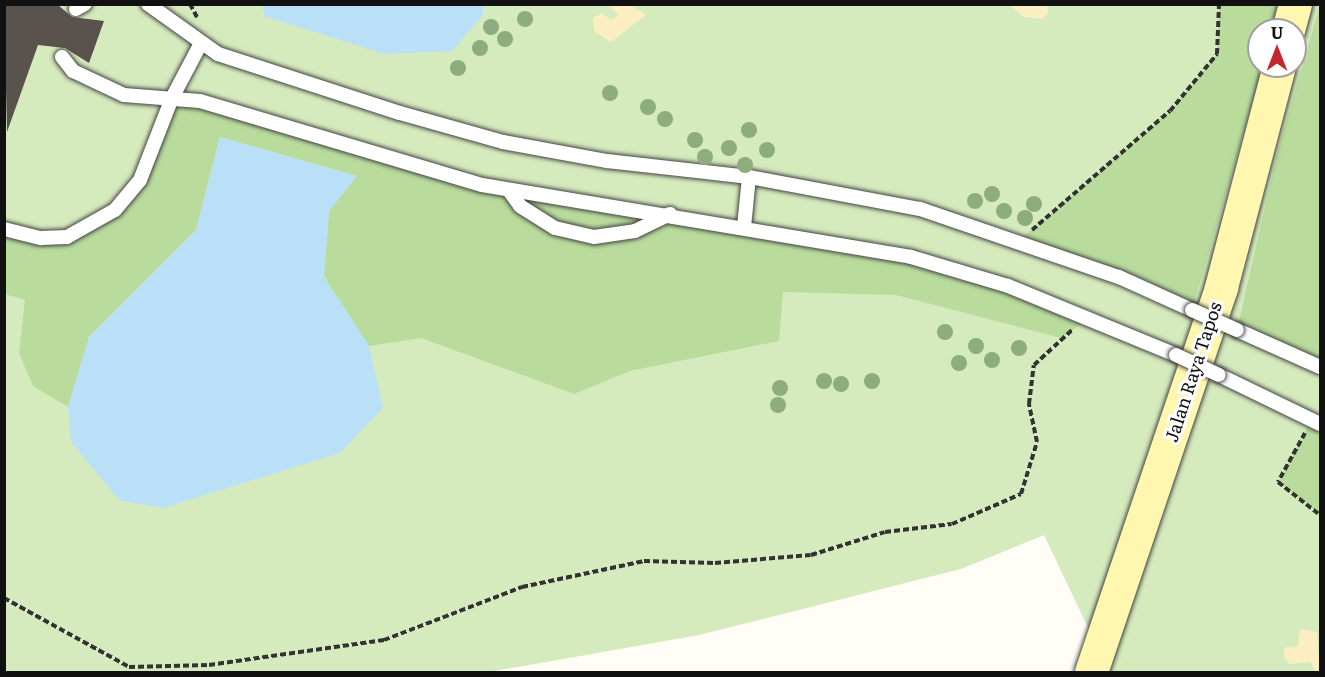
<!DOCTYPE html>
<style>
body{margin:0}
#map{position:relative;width:1325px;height:677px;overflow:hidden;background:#fffdf5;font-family:Literata,serif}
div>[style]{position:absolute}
.green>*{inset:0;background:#d5ebbd}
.forest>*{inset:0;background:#b9dc9c}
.sand>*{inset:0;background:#fbeec1}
.water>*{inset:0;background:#b9e0f7}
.building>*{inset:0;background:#5a524d}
.path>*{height:4px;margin-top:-2px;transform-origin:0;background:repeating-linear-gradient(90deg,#333 0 6px,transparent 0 9px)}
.roads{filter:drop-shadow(0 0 2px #444) drop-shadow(0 0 2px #444)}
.service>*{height:14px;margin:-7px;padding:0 7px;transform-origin:7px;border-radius:7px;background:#fff}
.secondary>*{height:33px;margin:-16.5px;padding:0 16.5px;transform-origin:16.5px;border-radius:16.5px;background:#fff6b0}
.bridges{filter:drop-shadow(0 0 2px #444) drop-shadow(0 0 2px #444)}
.service-bridge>*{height:14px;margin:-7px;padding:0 7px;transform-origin:7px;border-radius:7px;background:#fff}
.trees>*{width:16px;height:16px;margin:-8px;border-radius:50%;background:#8dad7f}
span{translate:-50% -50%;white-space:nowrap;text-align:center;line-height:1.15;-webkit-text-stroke:6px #fff;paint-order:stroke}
.street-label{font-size:18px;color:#111}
.frame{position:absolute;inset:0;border:6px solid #111;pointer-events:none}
.north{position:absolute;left:1247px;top:18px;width:60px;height:60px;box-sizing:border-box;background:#fff;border:2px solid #a0a0a0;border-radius:50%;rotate:0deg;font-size:16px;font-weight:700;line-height:24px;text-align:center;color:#111}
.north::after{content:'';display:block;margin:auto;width:21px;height:27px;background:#c4262e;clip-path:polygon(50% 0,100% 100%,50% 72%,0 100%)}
</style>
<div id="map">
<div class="green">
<i style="clip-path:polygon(evenodd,4px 5px,1320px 5px,1320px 672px,1109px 672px,1044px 535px,961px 569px,699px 635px,489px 672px,5px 672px,4px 5px,1259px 30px,1295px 30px,1295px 66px,1259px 66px,1259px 30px)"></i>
</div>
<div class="forest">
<i style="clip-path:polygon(1219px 5px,1281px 5px,1274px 30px,1259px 30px,1259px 66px,1263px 66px,1192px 310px,1018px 241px,1170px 111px,1217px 54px)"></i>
<i style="clip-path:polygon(1320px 5px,1320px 361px,1237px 330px,1278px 150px)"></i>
<i style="clip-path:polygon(172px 98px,482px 185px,834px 240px,1090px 318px,1061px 338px,896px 295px,783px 292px,779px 341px,630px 371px,574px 394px,421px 338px,369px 346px,324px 277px,329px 211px,357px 176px,220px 137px,196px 230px,89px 337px,68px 407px,33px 386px,19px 353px,25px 300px,5px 294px,4px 229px,41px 238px,93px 224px,140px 180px)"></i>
<i style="clip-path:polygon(1312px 419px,1320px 424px,1320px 515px,1278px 482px)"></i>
</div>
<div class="sand">
<i style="clip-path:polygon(607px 4px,631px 5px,646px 15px,611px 42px,594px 31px,593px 18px,602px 13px,611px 20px,619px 15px)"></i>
<i style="clip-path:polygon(1009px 5px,1046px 5px,1049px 12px,1043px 19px,1024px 17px)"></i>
<i style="clip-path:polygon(1300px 629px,1317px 632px,1320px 672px,1315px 672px,1311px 662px,1289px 664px,1284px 656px,1284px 648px,1298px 646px)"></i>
</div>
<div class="water">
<i style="clip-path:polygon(483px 4px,483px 15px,452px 51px,384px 54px,264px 16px,263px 5px)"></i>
<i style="clip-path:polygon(220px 137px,357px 176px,329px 211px,324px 277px,369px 346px,383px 408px,340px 453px,163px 508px,119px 500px,71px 442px,68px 407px,89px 337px,196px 230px)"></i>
</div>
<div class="building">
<i style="clip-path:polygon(4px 4px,57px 4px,72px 17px,104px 21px,89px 63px,65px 48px,38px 45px,7px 132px)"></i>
</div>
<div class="path">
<i style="left:190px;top:4px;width:15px;rotate:62deg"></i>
<i style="left:1032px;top:230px;width:182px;rotate:-40.8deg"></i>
<i style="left:1170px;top:111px;width:74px;rotate:-50.5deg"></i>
<i style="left:1217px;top:54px;width:50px;rotate:-87.7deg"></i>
<i style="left:1305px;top:433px;width:56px;rotate:118.9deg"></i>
<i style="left:1278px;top:482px;width:53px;rotate:38.2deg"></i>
<i style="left:4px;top:598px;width:143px;rotate:28.9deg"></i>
<i style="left:129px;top:667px;width:80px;rotate:-1.4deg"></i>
<i style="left:209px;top:665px;width:177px;rotate:-8.1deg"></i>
<i style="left:384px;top:640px;width:148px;rotate:-21deg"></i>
<i style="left:522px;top:587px;width:125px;rotate:-12deg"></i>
<i style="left:644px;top:561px;width:71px;rotate:1.6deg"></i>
<i style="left:715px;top:563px;width:96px;rotate:-4.8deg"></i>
<i style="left:811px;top:555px;width:77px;rotate:-17.3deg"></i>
<i style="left:885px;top:532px;width:67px;rotate:-6.8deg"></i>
<i style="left:952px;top:524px;width:75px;rotate:-23.5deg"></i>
<i style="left:1021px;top:494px;width:54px;rotate:-72.9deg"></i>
<i style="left:1037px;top:442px;width:39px;rotate:-102deg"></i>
<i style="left:1029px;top:404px;width:39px;rotate:-83deg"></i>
<i style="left:1034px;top:365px;width:52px;rotate:-42.6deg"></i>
</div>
<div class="roads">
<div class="service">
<i style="left:148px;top:4px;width:86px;rotate:35.5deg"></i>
<i style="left:218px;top:54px;width:191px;rotate:18deg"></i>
<i style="left:400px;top:113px;width:107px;rotate:15.7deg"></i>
<i style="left:503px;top:142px;width:106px;rotate:10.4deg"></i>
<i style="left:607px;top:161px;width:143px;rotate:6.4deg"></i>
<i style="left:749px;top:177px;width:174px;rotate:10.6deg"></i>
<i style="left:920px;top:209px;width:210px;rotate:18.9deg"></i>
<i style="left:1119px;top:277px;width:80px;rotate:24.3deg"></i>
<i style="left:76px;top:9px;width:10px;rotate:-29deg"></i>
<i style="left:62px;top:57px;width:18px;rotate:52deg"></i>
<i style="left:73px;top:71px;width:56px;rotate:25.2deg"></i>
<i style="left:124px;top:95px;width:76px;rotate:4.5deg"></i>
<i style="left:200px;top:101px;width:294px;rotate:16.6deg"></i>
<i style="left:482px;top:185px;width:435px;rotate:9.5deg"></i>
<i style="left:911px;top:257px;width:101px;rotate:16.6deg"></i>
<i style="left:1008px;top:286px;width:182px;rotate:22.3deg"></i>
<i style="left:510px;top:192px;width:17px;rotate:54deg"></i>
<i style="left:520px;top:206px;width:41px;rotate:32.2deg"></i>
<i style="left:555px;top:228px;width:40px;rotate:13deg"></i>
<i style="left:594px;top:237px;width:41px;rotate:-8.3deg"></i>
<i style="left:635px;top:231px;width:39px;rotate:-26deg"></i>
<i style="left:744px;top:227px;width:50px;rotate:-84.3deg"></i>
<i style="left:4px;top:229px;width:38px;rotate:14deg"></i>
<i style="left:41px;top:238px;width:26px;rotate:-2deg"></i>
<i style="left:67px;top:237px;width:55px;rotate:-29.4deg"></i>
<i style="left:115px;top:210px;width:39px;rotate:-50deg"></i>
<i style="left:140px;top:180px;width:88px;rotate:-68.7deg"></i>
<i style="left:172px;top:98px;width:60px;rotate:-62.2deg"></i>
<i style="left:1237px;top:330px;width:91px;rotate:24deg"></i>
<i style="left:1219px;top:375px;width:112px;rotate:25.9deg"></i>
</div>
<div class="secondary">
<i style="left:1288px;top:30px;width:27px;rotate:-75deg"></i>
<i style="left:1091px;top:672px;width:406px;rotate:-71.3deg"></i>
<i style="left:1221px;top:287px;width:228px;rotate:-75.3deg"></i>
</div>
</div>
<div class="bridges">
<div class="service-bridge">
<i style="left:1192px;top:310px;width:49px;rotate:24deg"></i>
<i style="left:1176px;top:355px;width:47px;rotate:24.9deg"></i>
</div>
</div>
<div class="trees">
<i style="left:525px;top:19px"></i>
<i style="left:491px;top:27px"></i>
<i style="left:505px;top:39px"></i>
<i style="left:480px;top:48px"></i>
<i style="left:458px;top:68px"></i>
<i style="left:610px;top:93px"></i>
<i style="left:648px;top:107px"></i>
<i style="left:665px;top:119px"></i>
<i style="left:749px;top:130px"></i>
<i style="left:695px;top:140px"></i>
<i style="left:729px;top:148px"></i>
<i style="left:767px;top:150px"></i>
<i style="left:705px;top:157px"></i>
<i style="left:745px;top:165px"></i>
<i style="left:992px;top:194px"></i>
<i style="left:975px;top:201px"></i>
<i style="left:1034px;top:204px"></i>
<i style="left:1004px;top:211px"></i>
<i style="left:1025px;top:218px"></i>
<i style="left:945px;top:332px"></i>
<i style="left:976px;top:346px"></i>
<i style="left:1019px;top:348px"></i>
<i style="left:992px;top:360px"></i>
<i style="left:959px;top:363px"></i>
<i style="left:824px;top:381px"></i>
<i style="left:872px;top:381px"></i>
<i style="left:841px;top:384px"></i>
<i style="left:780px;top:388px"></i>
<i style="left:778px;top:405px"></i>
</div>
<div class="street-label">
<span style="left:1193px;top:372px;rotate:-72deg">Jalan Raya Tapos</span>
</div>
<div class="frame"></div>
<div class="north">U</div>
</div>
